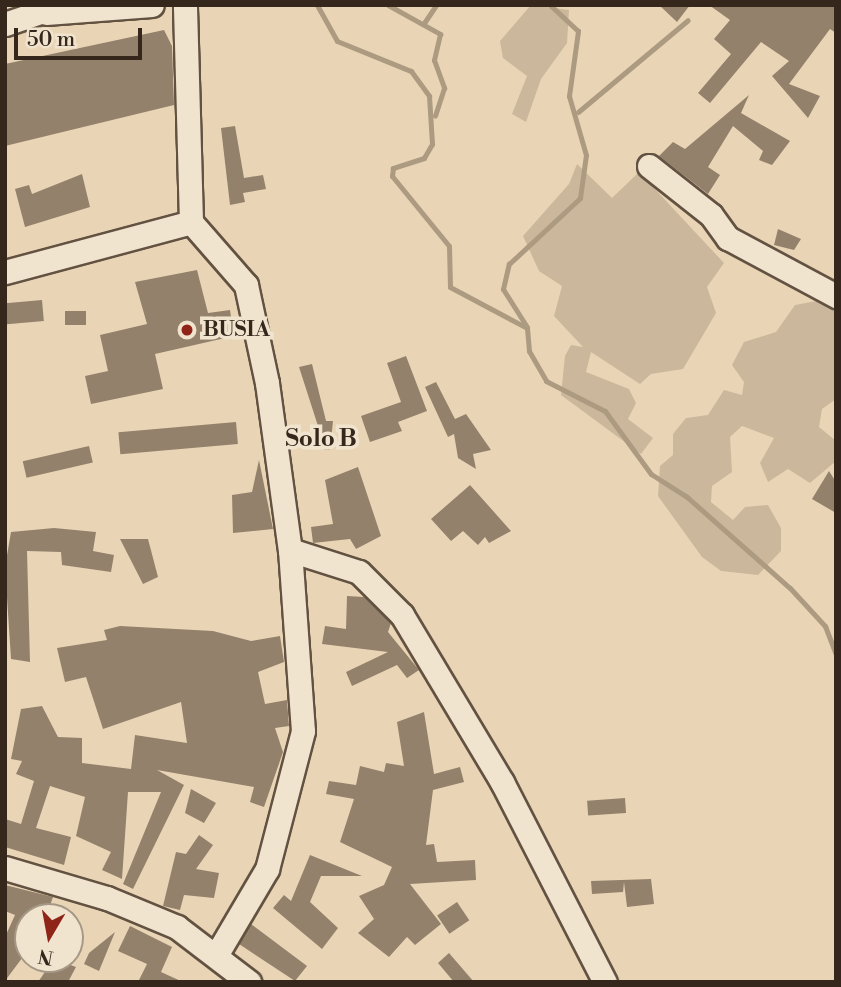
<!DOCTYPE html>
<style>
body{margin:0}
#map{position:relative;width:841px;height:987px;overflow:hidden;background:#e9d5b5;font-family:"Libre Bodoni",serif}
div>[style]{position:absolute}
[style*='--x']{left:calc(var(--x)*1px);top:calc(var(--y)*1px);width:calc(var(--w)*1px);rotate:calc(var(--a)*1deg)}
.green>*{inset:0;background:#cbb79b}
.stream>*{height:5px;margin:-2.5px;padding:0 2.5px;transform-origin:2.5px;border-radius:2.5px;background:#ac9a81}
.building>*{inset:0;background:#93816c;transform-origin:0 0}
.roads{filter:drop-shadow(2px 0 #635242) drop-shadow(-2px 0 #635242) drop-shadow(0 2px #635242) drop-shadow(0 -2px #635242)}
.minor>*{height:23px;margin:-11.5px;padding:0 11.5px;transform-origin:11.5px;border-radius:11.5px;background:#f1e4cf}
.dots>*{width:19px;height:19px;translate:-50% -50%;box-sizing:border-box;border:4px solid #f1e4cf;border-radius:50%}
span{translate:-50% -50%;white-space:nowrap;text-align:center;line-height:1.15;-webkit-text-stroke:7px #f1e4cf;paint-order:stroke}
.poi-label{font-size:21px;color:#36271c;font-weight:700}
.left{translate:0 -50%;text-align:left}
.quarter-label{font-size:24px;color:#36271c;font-weight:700}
.frame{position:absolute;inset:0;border:7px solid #36271c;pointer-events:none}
.north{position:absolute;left:14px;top:903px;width:70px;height:70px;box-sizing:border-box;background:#f1e4cf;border:2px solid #a69887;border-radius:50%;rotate:190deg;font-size:19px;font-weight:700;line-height:28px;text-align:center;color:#36271c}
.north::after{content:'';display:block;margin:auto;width:24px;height:32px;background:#8f2418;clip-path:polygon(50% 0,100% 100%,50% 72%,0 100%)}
.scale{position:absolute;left:14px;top:28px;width:128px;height:32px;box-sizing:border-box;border:4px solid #36271c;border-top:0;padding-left:9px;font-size:21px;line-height:24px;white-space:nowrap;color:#36271c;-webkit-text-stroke:5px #f1e4cf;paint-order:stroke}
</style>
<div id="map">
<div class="green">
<i style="clip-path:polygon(531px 5px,569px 10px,567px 43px,541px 79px,526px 122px,512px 114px,527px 76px,503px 58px,500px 41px)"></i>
<i style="clip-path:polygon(577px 164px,612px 198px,639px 172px,724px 263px,707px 287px,716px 313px,683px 369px,651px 374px,640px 384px,591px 352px,586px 372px,629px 389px,636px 403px,628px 419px,653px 438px,641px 454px,561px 395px,565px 356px,571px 345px,583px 347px,554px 316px,562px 286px,539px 271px,523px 236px,569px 184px)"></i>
<i style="clip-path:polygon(822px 300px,836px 307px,836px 399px,822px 409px,819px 427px,836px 441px,836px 461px,810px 483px,788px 469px,768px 482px,760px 463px,774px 438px,742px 426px,730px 437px,732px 472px,712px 486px,711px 502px,733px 520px,745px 507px,768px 505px,781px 528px,781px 551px,758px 575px,721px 571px,702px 557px,658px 496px,660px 466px,673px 455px,673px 434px,686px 418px,708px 415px,724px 390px,742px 395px,744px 382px,732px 365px,744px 342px,776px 332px,795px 305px)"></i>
</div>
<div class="stream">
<i style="--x:317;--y:5;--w:41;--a:60.9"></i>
<i style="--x:337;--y:41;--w:80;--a:22.1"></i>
<i style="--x:411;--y:71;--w:31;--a:54"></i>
<i style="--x:429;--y:96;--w:48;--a:86.4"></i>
<i style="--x:432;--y:144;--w:16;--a:120"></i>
<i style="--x:424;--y:158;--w:33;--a:162"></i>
<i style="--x:393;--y:168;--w:8;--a:97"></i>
<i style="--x:392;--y:176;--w:90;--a:50.8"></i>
<i style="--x:449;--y:246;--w:41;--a:88.6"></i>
<i style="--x:450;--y:287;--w:87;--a:28"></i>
<i style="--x:527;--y:328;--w:23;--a:85"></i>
<i style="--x:529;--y:351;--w:34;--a:60"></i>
<i style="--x:546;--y:381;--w:66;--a:27"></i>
<i style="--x:605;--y:411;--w:78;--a:53.9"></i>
<i style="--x:651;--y:474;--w:43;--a:32.6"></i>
<i style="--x:687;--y:497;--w:137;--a:41.5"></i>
<i style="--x:790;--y:588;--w:52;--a:47.4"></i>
<i style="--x:825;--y:626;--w:30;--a:69"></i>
<i style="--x:388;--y:5;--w:60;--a:29.1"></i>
<i style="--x:440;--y:34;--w:27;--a:103"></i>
<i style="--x:434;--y:60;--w:30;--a:70"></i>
<i style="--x:444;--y:88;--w:29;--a:108"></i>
<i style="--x:424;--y:23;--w:22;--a:-56"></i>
<i style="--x:578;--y:112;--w:143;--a:-39.9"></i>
<i style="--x:527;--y:327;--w:45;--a:-122.3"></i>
<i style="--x:503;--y:289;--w:26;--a:-77"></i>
<i style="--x:509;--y:264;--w:97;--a:-42.9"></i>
<i style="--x:580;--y:198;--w:43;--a:-82.1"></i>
<i style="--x:586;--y:155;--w:61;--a:-106.1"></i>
<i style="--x:569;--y:96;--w:66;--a:-82.1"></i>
<i style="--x:578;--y:31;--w:38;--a:-137"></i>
</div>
<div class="building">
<i style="clip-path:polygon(659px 5px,690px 5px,677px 22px)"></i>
<i style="clip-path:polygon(709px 5px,836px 5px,836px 33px,830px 29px,789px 84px,820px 96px,808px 118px,772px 76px,789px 61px,761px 42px,710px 103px,698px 93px,731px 54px,714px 39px,730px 20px)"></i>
<i style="clip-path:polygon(164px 30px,172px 46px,174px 105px,5px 146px,5px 64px)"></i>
<i style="clip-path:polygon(749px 95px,741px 113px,790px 141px,772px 165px,759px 160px,763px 151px,733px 126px,708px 167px,720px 175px,708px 194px,659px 156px,673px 142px,685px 149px)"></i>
<i style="clip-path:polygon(235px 126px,244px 178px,263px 175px,266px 189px,243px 193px,245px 202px,230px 205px,221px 128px)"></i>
<i style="clip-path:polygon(82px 174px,90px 207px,25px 227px,15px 189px,29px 185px,32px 194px)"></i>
<i style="clip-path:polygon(778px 229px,801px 239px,794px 250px,774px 245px)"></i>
<i style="clip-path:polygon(197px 270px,208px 313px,230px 310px,234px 336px,155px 354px,163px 389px,91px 404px,85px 376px,108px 371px,100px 335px,147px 324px,135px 282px)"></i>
<i style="left:42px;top:300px;width:21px;height:37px;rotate:85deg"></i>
<i style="left:86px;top:311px;width:14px;height:21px;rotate:90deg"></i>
<i style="clip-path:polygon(406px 356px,427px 411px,398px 422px,402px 431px,370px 442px,361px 416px,401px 402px,387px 363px)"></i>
<i style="clip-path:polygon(312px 364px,326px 421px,333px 421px,330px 450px,315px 448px,318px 426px,299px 367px)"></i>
<i style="clip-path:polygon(436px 382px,455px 419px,466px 414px,491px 450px,473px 454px,476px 469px,458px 458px,454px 434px,448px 437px,425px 387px)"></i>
<i style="left:236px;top:422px;width:22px;height:118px;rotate:85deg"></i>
<i style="left:89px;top:446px;width:17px;height:68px;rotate:77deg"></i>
<i style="clip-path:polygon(259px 460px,273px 529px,233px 533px,232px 495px,252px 492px)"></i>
<i style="clip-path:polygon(358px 467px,381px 536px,356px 549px,350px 539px,313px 543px,311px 527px,333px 524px,325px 480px)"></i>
<i style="clip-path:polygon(829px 471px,836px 482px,836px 513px,812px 499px)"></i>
<i style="clip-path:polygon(470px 485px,511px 531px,489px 543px,485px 537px,478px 545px,463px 531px,451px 541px,431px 519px)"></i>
<i style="clip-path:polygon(54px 528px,96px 532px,93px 551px,114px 555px,111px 572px,62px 565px,61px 552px,27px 551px,30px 662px,11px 659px,5px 567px,11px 532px)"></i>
<i style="clip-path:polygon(120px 539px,148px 539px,158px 577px,143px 584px)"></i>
<i style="clip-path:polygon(347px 596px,364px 597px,391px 623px,388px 632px,419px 670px,407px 678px,397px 665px,352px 686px,346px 672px,388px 652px,322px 644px,325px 626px,346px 629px)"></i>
<i style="clip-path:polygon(120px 626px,213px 631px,251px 641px,280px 636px,284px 662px,258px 672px,265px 704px,287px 700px,289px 726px,275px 728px,283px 752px,264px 807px,250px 802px,254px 787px,157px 770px,184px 785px,133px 889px,123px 884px,161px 792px,128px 792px,122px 879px,102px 870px,111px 852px,76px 836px,85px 797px,50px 786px,36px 828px,71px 837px,64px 865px,5px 847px,5px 819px,21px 824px,34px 781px,16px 774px,22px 761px,11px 759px,21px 709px,42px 706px,58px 737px,82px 738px,82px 763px,131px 769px,135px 735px,187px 743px,181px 702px,103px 729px,86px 677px,65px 682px,57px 648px,107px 640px,104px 630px)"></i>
<i style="clip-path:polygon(424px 712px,434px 774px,460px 767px,464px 782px,433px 790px,426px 845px,434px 844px,437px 862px,475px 860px,476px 880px,410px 884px,441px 924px,415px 945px,407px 937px,389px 957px,358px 933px,374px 919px,359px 896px,384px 885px,392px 867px,340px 842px,354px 799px,326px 794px,329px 781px,356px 785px,360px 766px,384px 772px,386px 763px,404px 766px,397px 722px)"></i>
<i style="clip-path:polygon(191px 789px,216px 803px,204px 823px,185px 813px)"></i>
<i style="left:625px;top:798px;width:15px;height:38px;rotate:86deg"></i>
<i style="clip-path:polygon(199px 835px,213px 845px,196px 869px,219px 873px,214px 898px,184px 895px,180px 910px,163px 906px,176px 852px,186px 854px)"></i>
<i style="clip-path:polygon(310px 855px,362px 876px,321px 876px,310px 902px,338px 928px,322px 949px,273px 908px,284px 895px,291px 901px)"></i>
<i style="clip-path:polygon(651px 879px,654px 904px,627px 907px,624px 882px,623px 892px,592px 894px,591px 881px)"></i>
<i style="clip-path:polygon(5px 885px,53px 897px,46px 917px,28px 917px,28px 950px,5px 981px,5px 937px,15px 915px,5px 911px)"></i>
<i style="left:457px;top:902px;width:22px;height:24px;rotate:56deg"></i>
<i style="clip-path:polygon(251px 924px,307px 966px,295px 981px,239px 944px)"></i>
<i style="clip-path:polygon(130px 926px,172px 947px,161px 972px,183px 982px,138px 982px,147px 964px,118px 951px)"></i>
<i style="clip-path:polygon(115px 932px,99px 971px,84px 964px,89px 953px)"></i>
<i style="clip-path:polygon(449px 953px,474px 982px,454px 982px,438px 963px)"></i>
<i style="clip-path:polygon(54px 959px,76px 967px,68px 982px,38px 982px)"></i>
</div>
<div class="roads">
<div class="minor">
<i style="--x:46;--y:13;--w:106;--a:-4.3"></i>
<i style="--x:5;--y:24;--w:56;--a:-18.8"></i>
<i style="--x:649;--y:166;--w:79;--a:38.3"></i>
<i style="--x:711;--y:215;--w:29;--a:54"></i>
<i style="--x:728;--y:238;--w:123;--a:28.2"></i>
<i style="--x:191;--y:222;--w:84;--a:48.9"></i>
<i style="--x:246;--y:285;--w:100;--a:77.9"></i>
<i style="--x:267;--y:383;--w:169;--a:82.2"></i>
<i style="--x:290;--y:550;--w:181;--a:85.9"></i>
<i style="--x:303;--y:731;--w:143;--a:104.6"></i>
<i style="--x:267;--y:869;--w:99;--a:120.5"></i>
<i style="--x:5;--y:272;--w:193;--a:-15"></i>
<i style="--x:191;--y:222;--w:217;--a:-91.6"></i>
<i style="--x:290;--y:550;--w:72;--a:17.7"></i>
<i style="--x:359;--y:572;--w:61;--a:45"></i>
<i style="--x:402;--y:615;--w:195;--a:59.1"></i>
<i style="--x:502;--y:782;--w:225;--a:62.8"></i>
<i style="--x:5;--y:868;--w:106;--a:16.4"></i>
<i style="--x:107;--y:898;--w:76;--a:22.5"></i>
<i style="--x:177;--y:927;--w:91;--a:37.4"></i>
</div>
</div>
<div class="dots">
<i style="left:187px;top:330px;background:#8f2418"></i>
</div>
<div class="poi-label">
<span class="left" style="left:203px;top:330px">BUSIA</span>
</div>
<div class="quarter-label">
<span style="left:321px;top:440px">Solo B</span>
</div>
<div class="frame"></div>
<div class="north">N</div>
<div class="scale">50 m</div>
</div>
